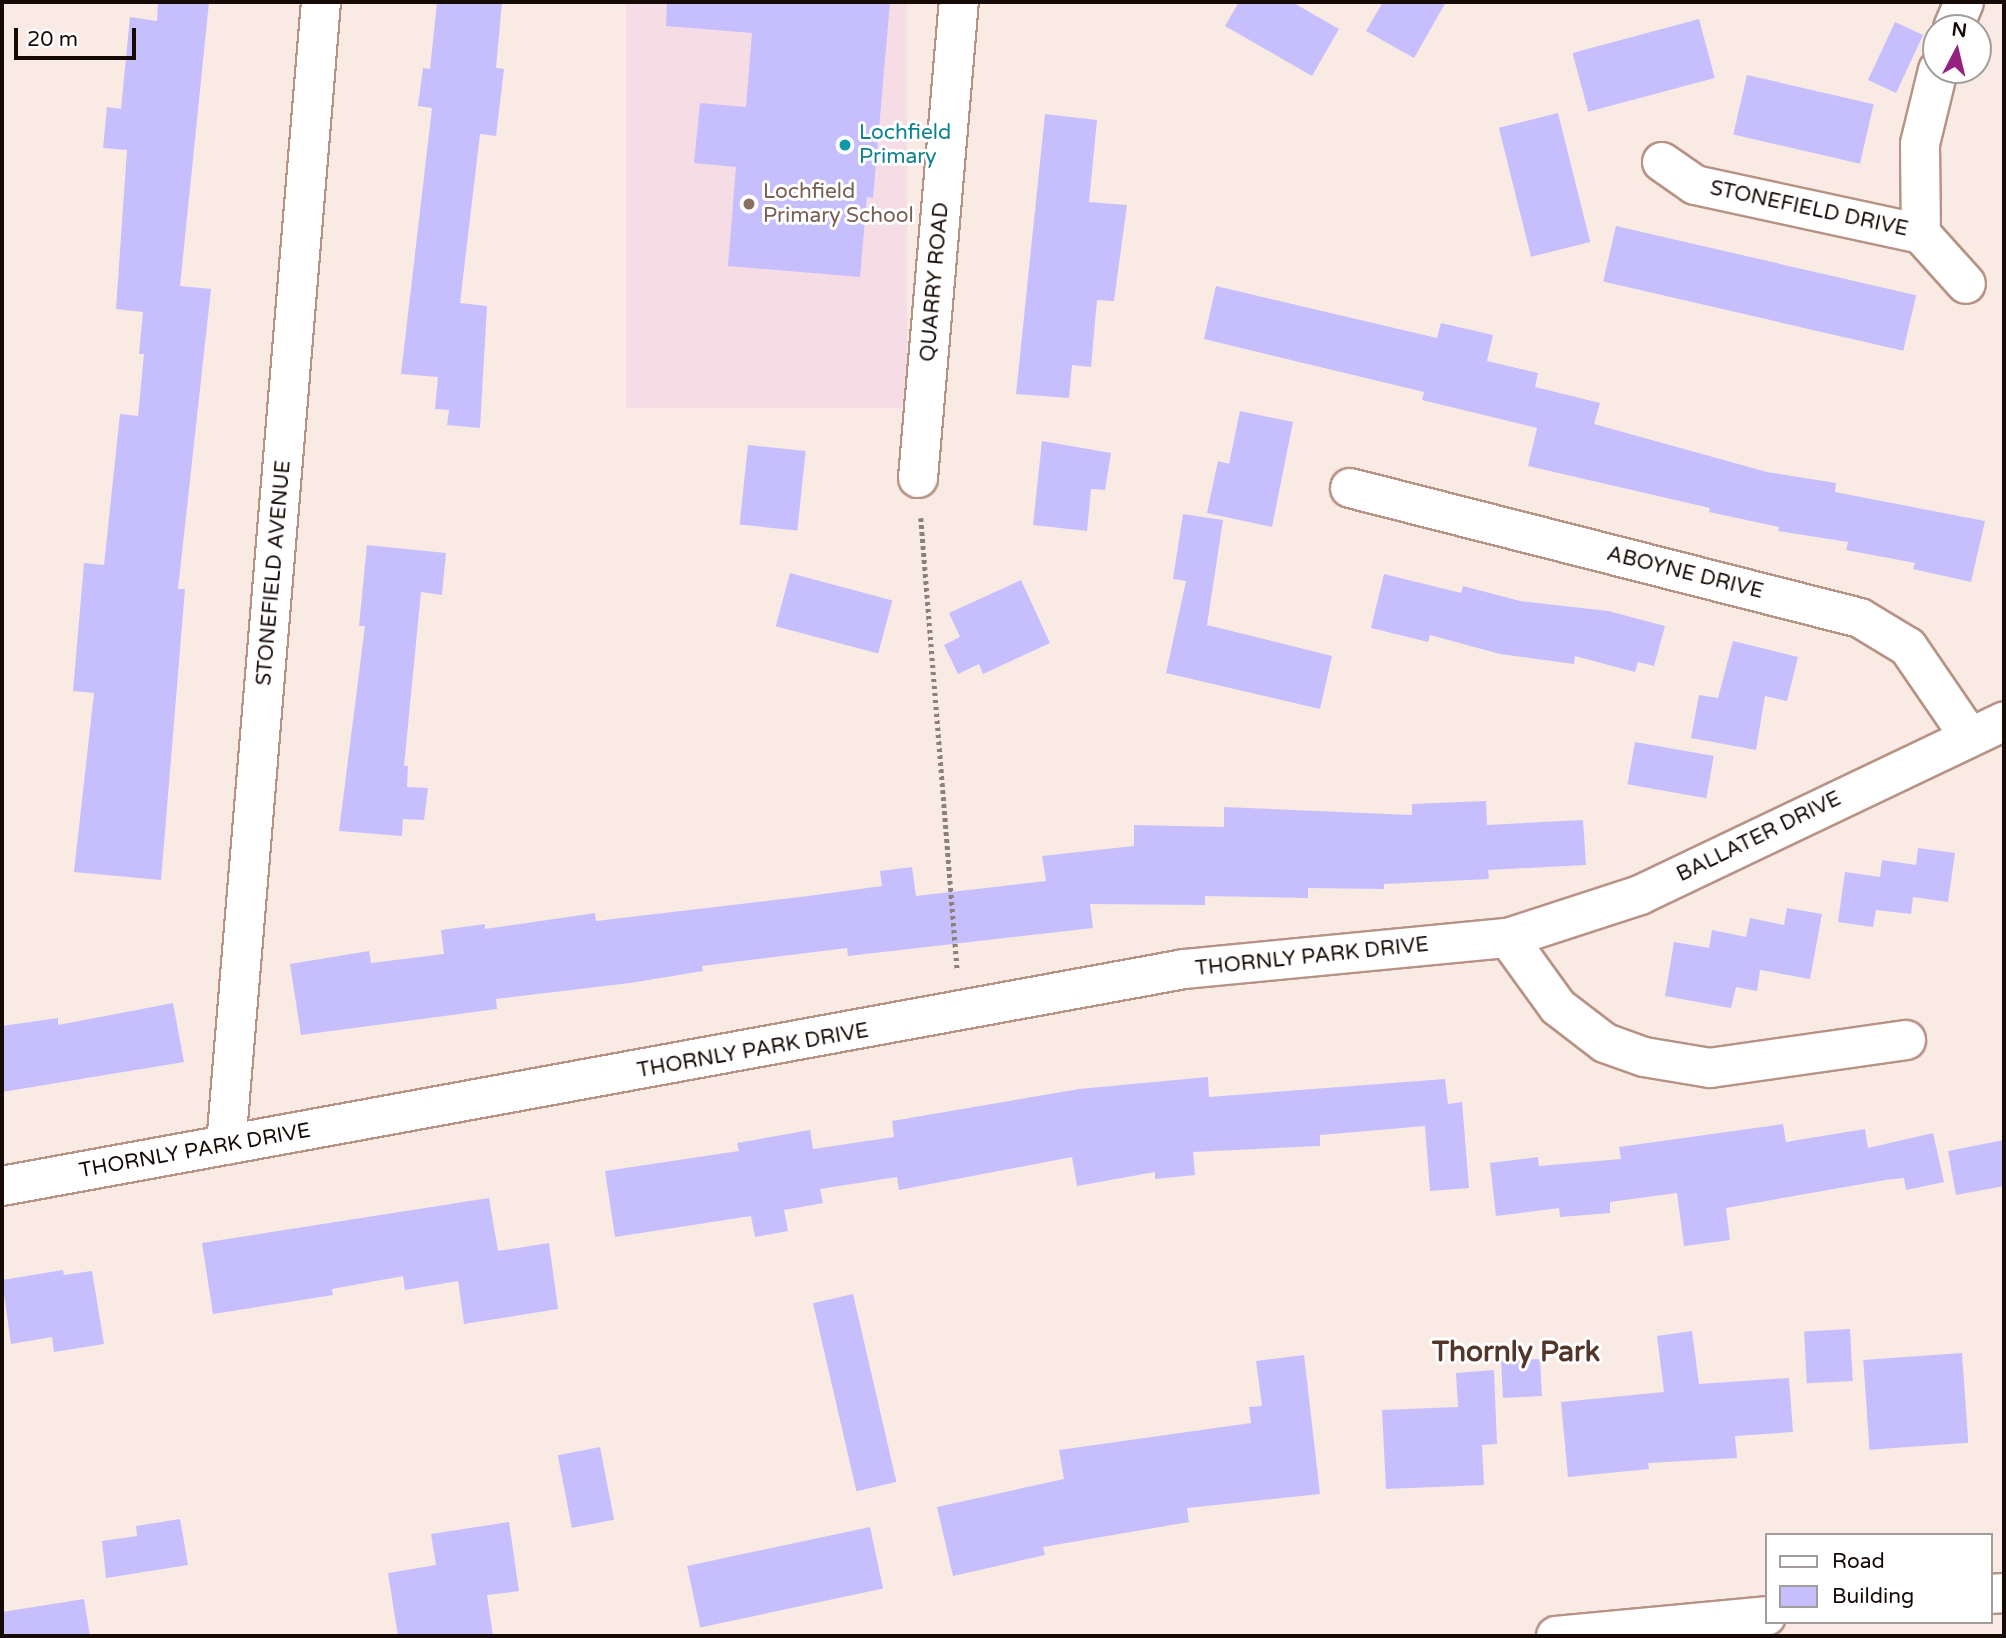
<!DOCTYPE html>
<style>
body{margin:0}
#map{position:relative;width:2006px;height:1638px;overflow:hidden;background:#f9eae4;font-family:"Varela Round",sans-serif}
div>[style]{position:absolute}
[style*='--x']{left:calc(var(--x)*1px);top:calc(var(--y)*1px);width:calc(var(--w)*1px);rotate:calc(var(--a)*1deg)}
.education>*{inset:0;background:#f5dce5;transform-origin:0 0}
.building>*{inset:0;background:#c7bffd;transform-origin:0 0}
.path>*{height:4.5px;margin-top:-2.25px;transform-origin:0;background:repeating-linear-gradient(90deg,#8d807b 0 3.5px,transparent 0 7px)}
.roads{filter:drop-shadow(2px 0 #b79386) drop-shadow(-2px 0 #b79386) drop-shadow(0 2px #b79386) drop-shadow(0 -2px #b79386)}
.minor>*{height:38px;margin:-19px;padding:0 19px;transform-origin:19px;border-radius:19px;background:#fff}
.dots>*{width:19px;height:19px;translate:-50% -50%;box-sizing:border-box;border:4px solid #fff;border-radius:50%}
span{translate:-50% -50%;white-space:nowrap;text-align:center;line-height:1.15;-webkit-text-stroke:6px #fff;paint-order:stroke}
.culture-label{font-size:21px;color:#0d838f}
.left{translate:0 -50%;text-align:left}
.education-label{font-size:21px;color:#785e54}
.street-label{font-size:21px;color:#160a06}
.district-label{font-size:28px;color:#53352a;font-weight:700}
.frame{position:absolute;inset:0;border:4px solid #160a06;pointer-events:none}
.legend{position:absolute;left:1765px;top:1533px;width:228px;height:91px;box-sizing:border-box;background:#fff;border:2px solid #a29d9b;margin:0;padding:9px 12px;list-style:none;font-size:21px;color:#160a06}
.legend li{display:flex;align-items:center;gap:14px;height:35px}
.legend b{width:35px;border:2px solid #a29d9b}
.north{position:absolute;left:1922px;top:14px;width:70px;height:70px;box-sizing:border-box;background:#fff;border:2px solid #a29d9b;border-radius:50%;rotate:7deg;font-size:19px;font-weight:700;line-height:28px;text-align:center;color:#160a06}
.north::after{content:'';display:block;margin:auto;width:24px;height:32px;background:#94217f;clip-path:polygon(50% 0,100% 100%,50% 72%,0 100%)}
.scale{position:absolute;left:14px;top:28px;width:122px;height:32px;box-sizing:border-box;border:4px solid #160a06;border-top:0;padding-left:9px;font-size:21px;line-height:24px;white-space:nowrap;color:#160a06;-webkit-text-stroke:5px #fff;paint-order:stroke}
</style>
<div id="map">
<div class="education">
<i style="left:626px;top:2px;width:281px;height:406px"></i>
</div>
<div class="building">
<i style="clip-path:polygon(158px 2px,209px 2px,180px 286px,211px 289px,178px 589px,185px 589px,161px 880px,74px 872px,94px 693px,73px 691px,84px 563px,104px 565px,120px 414px,138px 416px,144px 354px,139px 354px,143px 312px,116px 309px,127px 150px,103px 148px,107px 107px,121px 109px,130px 17px,157px 21px)"></i>
<i style="clip-path:polygon(437px 2px,502px 2px,496px 68px,504px 69px,496px 136px,480px 134px,460px 303px,487px 306px,480px 428px,447px 425px,449px 410px,435px 409px,438px 377px,401px 374px,432px 108px,418px 106px,423px 68px,430px 69px)"></i>
<i style="clip-path:polygon(667px 2px,890px 2px,873px 198px,867px 197px,860px 277px,728px 266px,736px 167px,694px 163px,700px 103px,746px 107px,752px 33px,666px 26px)"></i>
<i style="clip-path:polygon(1239px 2px,1292px 2px,1339px 29px,1312px 76px,1225px 26px)"></i>
<i style="clip-path:polygon(1383px 2px,1446px 2px,1414px 58px,1366px 31px)"></i>
<i style="left:1699px;top:19px;width:61px;height:131px;rotate:75deg"></i>
<i style="left:1895px;top:22px;width:31px;height:64px;rotate:25deg"></i>
<i style="left:1747px;top:75px;width:130px;height:61px;rotate:13deg"></i>
<i style="left:1558px;top:113px;width:133px;height:61px;rotate:76deg"></i>
<i style="clip-path:polygon(1045px 114px,1097px 120px,1089px 202px,1127px 205px,1114px 301px,1097px 300px,1091px 367px,1072px 365px,1069px 398px,1016px 394px)"></i>
<i style="left:1616px;top:226px;width:308px;height:57px;rotate:13deg"></i>
<i style="clip-path:polygon(1216px 286px,1437px 338px,1441px 323px,1493px 335px,1487px 361px,1538px 373px,1535px 387px,1600px 403px,1594px 424px,1767px 472px,1836px 483px,1835px 492px,1985px 521px,1971px 582px,1913px 569px,1915px 563px,1846px 550px,1848px 542px,1778px 531px,1779px 527px,1709px 512px,1710px 508px,1528px 466px,1537px 428px,1422px 400px,1424px 392px,1204px 339px)"></i>
<i style="clip-path:polygon(1240px 411px,1293px 422px,1272px 527px,1207px 513px,1218px 461px,1229px 464px)"></i>
<i style="clip-path:polygon(1042px 441px,1111px 453px,1105px 490px,1091px 489px,1087px 531px,1033px 525px)"></i>
<i style="left:748px;top:445px;width:58px;height:80px;rotate:6deg"></i>
<i style="clip-path:polygon(1183px 514px,1223px 520px,1207px 625px,1332px 656px,1320px 709px,1166px 673px,1186px 581px,1173px 579px)"></i>
<i style="clip-path:polygon(367px 545px,446px 553px,442px 595px,421px 592px,404px 766px,408px 766px,407px 787px,428px 788px,424px 820px,403px 819px,402px 836px,339px 831px,365px 626px,359px 626px)"></i>
<i style="left:790px;top:573px;width:106px;height:55px;rotate:15deg"></i>
<i style="clip-path:polygon(1384px 574px,1461px 593px,1463px 586px,1520px 601px,1608px 611px,1665px 626px,1654px 666px,1638px 662px,1635px 672px,1575px 656px,1574px 664px,1500px 654px,1430px 635px,1428px 642px,1371px 628px)"></i>
<i style="clip-path:polygon(1021px 580px,1050px 643px,983px 674px,979px 664px,958px 674px,944px 645px,960px 637px,949px 613px)"></i>
<i style="clip-path:polygon(1733px 641px,1798px 657px,1787px 701px,1765px 696px,1756px 750px,1691px 738px,1699px 695px,1718px 698px)"></i>
<i style="left:1635px;top:742px;width:80px;height:43px;rotate:10deg"></i>
<i style="clip-path:polygon(1486px 801px,1487px 825px,1583px 820px,1586px 865px,1488px 870px,1489px 879px,1384px 884px,1384px 889px,1308px 888px,1308px 898px,1205px 896px,1205px 905px,1090px 904px,1093px 928px,848px 956px,847px 948px,702px 966px,703px 971px,630px 983px,496px 999px,497px 1009px,301px 1035px,290px 964px,369px 951px,371px 963px,444px 954px,441px 930px,485px 924px,485px 929px,595px 913px,596px 921px,808px 896px,882px 886px,880px 871px,912px 867px,916px 896px,1046px 881px,1042px 856px,1134px 846px,1134px 825px,1224px 827px,1224px 807px,1412px 815px,1412px 804px)"></i>
<i style="clip-path:polygon(1918px 848px,1955px 853px,1948px 902px,1913px 897px,1911px 914px,1876px 910px,1873px 927px,1838px 922px,1845px 872px,1880px 877px,1882px 860px,1916px 865px)"></i>
<i style="clip-path:polygon(1787px 908px,1822px 914px,1810px 979px,1760px 970px,1757px 991px,1736px 987px,1731px 1008px,1665px 996px,1674px 942px,1709px 948px,1712px 930px,1746px 937px,1750px 918px,1784px 925px)"></i>
<i style="clip-path:polygon(173px 1003px,184px 1062px,2px 1092px,2px 1026px,58px 1018px,58px 1025px)"></i>
<i style="clip-path:polygon(1208px 1077px,1209px 1097px,1445px 1079px,1448px 1104px,1462px 1102px,1469px 1188px,1430px 1191px,1425px 1126px,1320px 1135px,1320px 1146px,1193px 1152px,1195px 1175px,1155px 1179px,1155px 1172px,1077px 1186px,1072px 1157px,899px 1190px,897px 1177px,820px 1189px,823px 1203px,784px 1210px,788px 1231px,755px 1237px,751px 1216px,615px 1237px,605px 1171px,739px 1151px,737px 1143px,810px 1130px,813px 1149px,894px 1137px,892px 1121px,1079px 1089px)"></i>
<i style="clip-path:polygon(1783px 1124px,1786px 1142px,1865px 1129px,1868px 1148px,1933px 1133px,1944px 1182px,1906px 1190px,1904px 1178px,1885px 1180px,1726px 1208px,1730px 1240px,1684px 1246px,1677px 1193px,1610px 1202px,1610px 1213px,1560px 1217px,1559px 1208px,1496px 1216px,1490px 1163px,1538px 1157px,1539px 1166px,1621px 1159px,1619px 1147px)"></i>
<i style="clip-path:polygon(2004px 1140px,2004px 1186px,1956px 1195px,1948px 1151px)"></i>
<i style="clip-path:polygon(489px 1198px,498px 1251px,549px 1243px,558px 1309px,464px 1324px,458px 1281px,405px 1290px,403px 1276px,332px 1289px,333px 1295px,213px 1314px,202px 1243px)"></i>
<i style="clip-path:polygon(63px 1270px,64px 1275px,92px 1271px,104px 1344px,54px 1352px,52px 1337px,11px 1344px,2px 1280px)"></i>
<i style="left:853px;top:1294px;width:193px;height:41px;rotate:77deg"></i>
<i style="left:1850px;top:1329px;width:52px;height:46px;rotate:87deg"></i>
<i style="clip-path:polygon(1692px 1331px,1699px 1384px,1789px 1378px,1793px 1432px,1735px 1436px,1737px 1458px,1648px 1463px,1649px 1469px,1568px 1477px,1561px 1402px,1664px 1392px,1657px 1336px)"></i>
<i style="left:1962px;top:1353px;width:90px;height:99px;rotate:86deg"></i>
<i style="clip-path:polygon(1304px 1355px,1320px 1494px,1187px 1508px,1189px 1522px,1043px 1547px,1045px 1555px,953px 1576px,937px 1507px,1064px 1479px,1059px 1450px,1251px 1423px,1249px 1407px,1262px 1406px,1256px 1361px)"></i>
<i style="left:1540px;top:1359px;width:37px;height:39px;rotate:87deg"></i>
<i style="clip-path:polygon(1494px 1370px,1497px 1444px,1482px 1445px,1484px 1485px,1386px 1489px,1382px 1410px,1458px 1407px,1456px 1373px)"></i>
<i style="left:600px;top:1447px;width:74px;height:43px;rotate:79deg"></i>
<i style="clip-path:polygon(180px 1519px,188px 1565px,106px 1578px,102px 1541px,137px 1536px,136px 1526px)"></i>
<i style="clip-path:polygon(509px 1522px,519px 1591px,487px 1595px,493px 1636px,398px 1636px,388px 1573px,436px 1565px,431px 1534px)"></i>
<i style="left:870px;top:1527px;width:63px;height:187px;rotate:78deg"></i>
<i style="clip-path:polygon(84px 1599px,90px 1636px,2px 1636px,2px 1612px)"></i>
</div>
<div class="path">
<i style="--x:921;--y:518;--w:452;--a:85.4"></i>
</div>
<div class="roads">
<div class="minor">
<i style="--x:1953;--y:28;--w:28;--a:-67"></i>
<i style="--x:1938;--y:70;--w:76;--a:103.7"></i>
<i style="--x:1920;--y:144;--w:90;--a:89.4"></i>
<i style="--x:1921;--y:234;--w:67;--a:48"></i>
<i style="--x:1662;--y:162;--w:40;--a:34.9"></i>
<i style="--x:1695;--y:185;--w:231;--a:12.2"></i>
<i style="--x:918;--y:478;--w:478;--a:-85.1"></i>
<i style="--x:1350;--y:488;--w:526;--a:14.3"></i>
<i style="--x:1860;--y:618;--w:56;--a:31.1"></i>
<i style="--x:1908;--y:647;--w:108;--a:55.6"></i>
<i style="--x:1508;--y:938;--w:85;--a:54.1"></i>
<i style="--x:1558;--y:1007;--w:59;--a:37.5"></i>
<i style="--x:1605;--y:1043;--w:41;--a:19.7"></i>
<i style="--x:1644;--y:1057;--w:67;--a:9.5"></i>
<i style="--x:1710;--y:1068;--w:198;--a:-8.1"></i>
<i style="--x:226;--y:1145;--w:1147;--a:-85.25"></i>
<i style="--x:2;--y:1186;--w:1202;--a:-10.4"></i>
<i style="--x:1184;--y:969;--w:325;--a:-5.5"></i>
<i style="--x:1508;--y:938;--w:139;--a:-18"></i>
<i style="--x:1640;--y:895;--w:403;--a:-25.5"></i>
<i style="--x:1990;--y:1594;--w:14;--a:-4"></i>
<i style="--x:1556;--y:1636;--w:211;--a:-5.4"></i>
</div>
</div>
<div class="dots">
<i style="left:845px;top:145px;background:#0f9aa8"></i>
<i style="left:749px;top:204px;background:#8d6e63"></i>
</div>
<div class="culture-label">
<span class="left" style="left:859px;top:145px">Lochfield<br>Primary</span>
</div>
<div class="education-label">
<span class="left" style="left:763px;top:204px">Lochfield<br>Primary School</span>
</div>
<div class="street-label">
<span style="left:1809px;top:209px;rotate:12deg">STONEFIELD DRIVE</span>
<span style="left:935px;top:282px;rotate:-85deg">QUARRY ROAD</span>
<span style="left:274px;top:573px;rotate:-85deg">STONEFIELD AVENUE</span>
<span style="left:1685px;top:573px;rotate:14deg">ABOYNE DRIVE</span>
<span style="left:1759px;top:837px;rotate:-26deg">BALLATER DRIVE</span>
<span style="left:1312px;top:957px;rotate:-6deg">THORNLY PARK DRIVE</span>
<span style="left:753px;top:1051px;rotate:-10deg">THORNLY PARK DRIVE</span>
<span style="left:195px;top:1151px;rotate:-10deg">THORNLY PARK DRIVE</span>
</div>
<div class="district-label">
<span style="left:1516px;top:1352px">Thornly Park</span>
</div>
<div class="frame"></div>
<ul class="legend">
<li><b style="height:9px;background:#fff"></b>Road</li>
<li><b style="height:19px;background:#c7bffd"></b>Building</li>
</ul>
<div class="north">N</div>
<div class="scale">20 m</div>
</div>
